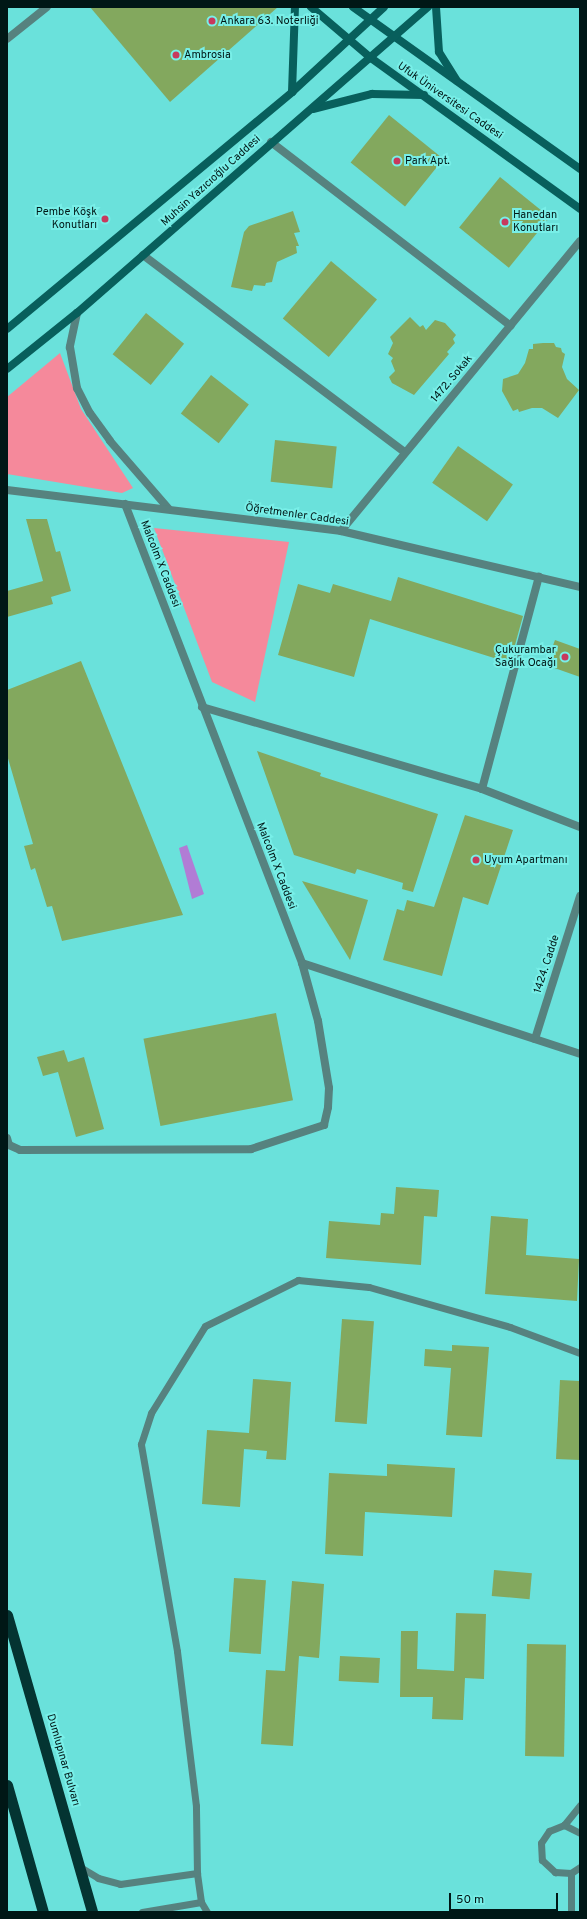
<!DOCTYPE html>
<meta charset="utf-8">
<style>
body{margin:0}
#map{position:relative;width:587px;height:1919px;overflow:hidden;background:#6ae1db;font-family:Overpass,sans-serif}
div>[style]{position:absolute}
[style*='--x']{left:calc(var(--x)*1px);top:calc(var(--y)*1px);width:calc(var(--w)*1px);rotate:calc(var(--a)*1deg)}
.green>*{inset:0;background:#f5899b}
.water>*{inset:0;background:#b17cd5}
.building>*{inset:0;background:#83a85e;transform-origin:0 0}
.service>*{height:7px;margin:-3.5px;padding:0 3.5px;transform-origin:3.5px;border-radius:3.5px;background:#56827f}
.minor>*{height:8px;margin:-4px;padding:0 4px;transform-origin:4px;border-radius:4px;background:#56827f}
.tertiary>*{height:8px;margin:-4px;padding:0 4px;transform-origin:4px;border-radius:4px;background:#56827f}
.secondary>*{height:8px;margin:-4px;padding:0 4px;transform-origin:4px;border-radius:4px;background:#085f5c}
.trunk>*{height:11px;margin:-5.5px;padding:0 5.5px;transform-origin:5.5px;border-radius:5.5px;background:#043432}
.dots>*{width:11px;height:11px;translate:-50% -50%;box-sizing:border-box;border:2px solid #78efe8;border-radius:50%}
span{translate:-50% -50%;white-space:nowrap;text-align:center;line-height:1.15;-webkit-text-stroke:4px #78efe8;paint-order:stroke}
.poi-label{font-size:11px;color:#001716}
.left{translate:0 -50%;text-align:left}
.right{translate:-100% -50%;text-align:right}
.street-label{font-size:11px;color:#001716}
.frame{position:absolute;inset:0;border:8px solid #001716;pointer-events:none}
.scale{position:absolute;left:449px;top:1893px;width:109px;height:18px;box-sizing:border-box;border:2px solid #001716;border-top:0;padding-left:5px;font-size:12px;line-height:14px;white-space:nowrap;color:#001716;-webkit-text-stroke:3px #78efe8;paint-order:stroke}
</style>
<div id="map">
<div class="green">
<i style="clip-path:polygon(60px 353px,81px 409px,133px 488px,122px 493px,7px 474px,7px 397px)"></i>
<i style="clip-path:polygon(154px 528px,289px 542px,255px 702px,212px 682px)"></i>
</div>
<div class="water">
<i style="clip-path:polygon(187px 845px,204px 894px,192px 899px,179px 848px)"></i>
</div>
<div class="building">
<i style="clip-path:polygon(90px 7px,278px 7px,170px 102px)"></i>
<i style="left:389px;top:115px;width:70px;height:61px;rotate:39deg"></i>
<i style="left:500px;top:177px;width:64px;height:65px;rotate:39deg"></i>
<i style="clip-path:polygon(293px 211px,300px 232px,294px 233px,299px 246px,296px 246px,297px 253px,277px 262px,272px 282px,266px 283px,265px 286px,254px 285px,252px 291px,231px 287px,244px 232px,249px 226px)"></i>
<i style="left:331px;top:261px;width:60px;height:75px;rotate:40deg"></i>
<i style="left:146px;top:313px;width:49px;height:53px;rotate:39deg"></i>
<i style="clip-path:polygon(410px 317px,420px 327px,423px 325px,426px 330px,435px 320px,445px 323px,456px 335px,453px 339px,455px 343px,447px 352px,449px 354px,414px 395px,392px 383px,389px 377px,395px 371px,391px 361px,393px 358px,388px 354px,393px 343px,390px 337px)"></i>
<i style="clip-path:polygon(543px 343px,554px 343px,556px 347px,561px 348px,562px 352px,565px 354px,562px 367px,567px 379px,579px 390px,558px 418px,542px 408px,532px 408px,519px 412px,518px 409px,513px 411px,502px 391px,503px 379px,518px 374px,525px 363px,529px 349px,533px 349px,533px 344px)"></i>
<i style="left:211px;top:375px;width:48px;height:49px;rotate:38deg"></i>
<i style="left:275px;top:440px;width:62px;height:42px;rotate:6deg"></i>
<i style="left:458px;top:446px;width:67px;height:45px;rotate:35deg"></i>
<i style="clip-path:polygon(26px 519px,47px 519px,56px 552px,60px 551px,71px 591px,51px 597px,53px 604px,7px 617px,7px 591px,43px 581px)"></i>
<i style="clip-path:polygon(398px 577px,523px 616px,510px 663px,370px 619px,354px 677px,278px 655px,298px 584px,330px 593px,333px 584px,391px 601px)"></i>
<i style="clip-path:polygon(555px 640px,580px 649px,580px 677px,546px 665px)"></i>
<i style="clip-path:polygon(81px 661px,183px 915px,62px 941px,52px 906px,47px 907px,35px 868px,31px 870px,24px 846px,33px 844px,7px 755px,7px 690px)"></i>
<i style="clip-path:polygon(257px 751px,321px 773px,320px 776px,438px 814px,413px 892px,402px 889px,403px 883px,357px 869px,355px 874px,294px 855px)"></i>
<i style="clip-path:polygon(465px 815px,513px 830px,488px 905px,463px 897px,442px 976px,383px 960px,397px 909px,404px 911px,407px 900px,434px 907px)"></i>
<i style="clip-path:polygon(302px 881px,368px 900px,350px 960px)"></i>
<i style="left:276px;top:1013px;width:89px;height:135px;rotate:79deg"></i>
<i style="clip-path:polygon(64px 1050px,68px 1062px,84px 1057px,104px 1129px,76px 1137px,58px 1072px,43px 1076px,37px 1057px)"></i>
<i style="clip-path:polygon(396px 1187px,439px 1190px,437px 1217px,424px 1216px,421px 1265px,326px 1258px,329px 1221px,380px 1225px,381px 1213px,394px 1214px)"></i>
<i style="clip-path:polygon(491px 1216px,528px 1219px,526px 1255px,579px 1259px,577px 1301px,485px 1294px)"></i>
<i style="left:342px;top:1319px;width:32px;height:103px;rotate:4deg"></i>
<i style="clip-path:polygon(452px 1345px,489px 1347px,482px 1437px,446px 1435px,451px 1368px,424px 1366px,425px 1349px,452px 1351px)"></i>
<i style="clip-path:polygon(253px 1379px,291px 1382px,286px 1460px,266px 1459px,267px 1451px,244px 1449px,240px 1507px,202px 1504px,207px 1430px,249px 1433px)"></i>
<i style="clip-path:polygon(560px 1380px,580px 1381px,580px 1460px,556px 1459px)"></i>
<i style="clip-path:polygon(387px 1464px,455px 1468px,452px 1517px,365px 1512px,363px 1556px,325px 1554px,329px 1473px,387px 1476px)"></i>
<i style="left:494px;top:1570px;width:38px;height:26px;rotate:5deg"></i>
<i style="left:234px;top:1578px;width:32px;height:74px;rotate:4deg"></i>
<i style="clip-path:polygon(292px 1581px,324px 1584px,319px 1658px,299px 1656px,293px 1746px,261px 1744px,266px 1670px,285px 1671px)"></i>
<i style="clip-path:polygon(456px 1613px,486px 1614px,484px 1679px,465px 1678px,463px 1720px,432px 1719px,433px 1697px,400px 1697px,401px 1631px,418px 1631px,417px 1669px,454px 1671px)"></i>
<i style="left:527px;top:1644px;width:39px;height:112px;rotate:1deg"></i>
<i style="left:340px;top:1656px;width:40px;height:25px;rotate:3deg"></i>
</div>
<div class="service">
<i style="--x:564;--y:1825;--w:26;--a:-51"></i>
<i style="--x:580;--y:1833;--w:18;--a:-153"></i>
<i style="--x:564;--y:1825;--w:16;--a:158"></i>
<i style="--x:549;--y:1831;--w:14;--a:124"></i>
<i style="--x:541;--y:1843;--w:17;--a:87"></i>
<i style="--x:542;--y:1860;--w:18;--a:43"></i>
<i style="--x:555;--y:1872;--w:16;--a:4"></i>
<i style="--x:571;--y:1873;--w:11;--a:-34"></i>
<i style="--x:80;--y:1867;--w:21;--a:31"></i>
<i style="--x:98;--y:1878;--w:23;--a:15"></i>
<i style="--x:120;--y:1884;--w:78;--a:-8.1"></i>
<i style="--x:142;--y:1912;--w:60;--a:-9.6"></i>
<i style="--x:207;--y:1912;--w:12;--a:-121"></i>
<i style="--x:201;--y:1902;--w:29;--a:-98"></i>
<i style="--x:197;--y:1873;--w:67;--a:-90.9"></i>
<i style="--x:196;--y:1806;--w:156;--a:-97"></i>
<i style="--x:177;--y:1651;--w:210;--a:-99.9"></i>
<i style="--x:141;--y:1444;--w:33;--a:-72"></i>
<i style="--x:151;--y:1413;--w:102;--a:-58.2"></i>
<i style="--x:205;--y:1326;--w:104;--a:-26.3"></i>
<i style="--x:298;--y:1280;--w:71;--a:5.6"></i>
<i style="--x:369;--y:1287;--w:147;--a:15.8"></i>
<i style="--x:510;--y:1327;--w:75;--a:20.4"></i>
<i style="--x:571;--y:1912;--w:39;--a:-90"></i>
</div>
<div class="minor">
<i style="--x:7;--y:39;--w:51;--a:-38.7"></i>
<i style="--x:271;--y:142;--w:302;--a:37.5"></i>
<i style="--x:143;--y:255;--w:327;--a:37"></i>
<i style="--x:77;--y:313;--w:35;--a:102"></i>
<i style="--x:70;--y:347;--w:42;--a:80.3"></i>
<i style="--x:77;--y:388;--w:28;--a:63"></i>
<i style="--x:90;--y:413;--w:34;--a:54"></i>
<i style="--x:110;--y:441;--w:89;--a:49.1"></i>
<i style="--x:125;--y:504;--w:492;--a:68.9"></i>
<i style="--x:302;--y:963;--w:293;--a:18.1"></i>
<i style="--x:341;--y:531;--w:376;--a:-50.5"></i>
<i style="--x:202;--y:707;--w:292;--a:16.3"></i>
<i style="--x:482;--y:789;--w:105;--a:21.2"></i>
<i style="--x:482;--y:789;--w:220;--a:-75"></i>
<i style="--x:535;--y:1039;--w:150;--a:-72.5"></i>
<i style="--x:7;--y:1138;--w:7;--a:74"></i>
<i style="--x:9;--y:1145;--w:12;--a:24"></i>
<i style="--x:20;--y:1150;--w:231;--a:-0.2"></i>
<i style="--x:251;--y:1149;--w:77;--a:-18.2"></i>
<i style="--x:324;--y:1125;--w:18;--a:-77"></i>
<i style="--x:328;--y:1107;--w:19;--a:-87"></i>
<i style="--x:329;--y:1088;--w:68;--a:-99.3"></i>
<i style="--x:318;--y:1021;--w:60;--a:-105.4"></i>
</div>
<div class="tertiary">
<i style="--x:7;--y:490;--w:337;--a:7"></i>
<i style="--x:341;--y:531;--w:245;--a:13.2"></i>
</div>
<div class="secondary">
<i style="--x:311;--y:7;--w:79;--a:40.4"></i>
<i style="--x:371;--y:58;--w:258;--a:35.8"></i>
<i style="--x:353;--y:7;--w:279;--a:35.5"></i>
<i style="--x:436;--y:7;--w:45;--a:86.2"></i>
<i style="--x:439;--y:52;--w:34;--a:58"></i>
<i style="--x:292;--y:92;--w:85;--a:-88"></i>
<i style="--x:313;--y:109;--w:61;--a:-14.3"></i>
<i style="--x:372;--y:94;--w:52;--a:1.1"></i>
<i style="--x:7;--y:329;--w:371;--a:-39.7"></i>
<i style="--x:292;--y:92;--w:125;--a:-42.7"></i>
<i style="--x:7;--y:369;--w:90;--a:-38.7"></i>
<i style="--x:77;--y:313;--w:466;--a:-41.1"></i>
</div>
<div class="trunk">
<i style="--x:7;--y:1615;--w:309;--a:74"></i>
<i style="--x:7;--y:1785;--w:132;--a:74.2"></i>
</div>
<div class="dots">
<i style="left:212px;top:21px;background:#c8395d"></i>
<i style="left:176px;top:55px;background:#c8395d"></i>
<i style="left:397px;top:161px;background:#c8395d"></i>
<i style="left:105px;top:219px;background:#c8395d"></i>
<i style="left:505px;top:222px;background:#c8395d"></i>
<i style="left:565px;top:657px;background:#c8395d"></i>
<i style="left:476px;top:860px;background:#c8395d"></i>
</div>
<div class="poi-label">
<span class="left" style="left:220px;top:21px">Ankara 63. Noterliği</span>
<span class="left" style="left:184px;top:55px">Ambrosia</span>
<span class="left" style="left:405px;top:161px">Park Apt.</span>
<span class="right" style="left:97px;top:219px">Pembe Köşk<br>Konutları</span>
<span class="left" style="left:513px;top:222px">Hanedan<br>Konutları</span>
<span class="right" style="left:556px;top:657px">Çukurambar<br>Sağlık Ocağı</span>
<span class="left" style="left:484px;top:860px">Uyum Apartmanı</span>
</div>
<div class="street-label">
<span style="left:450px;top:101px;rotate:35deg">Ufuk Üniversitesi Caddesi</span>
<span style="left:211px;top:181px;rotate:-42deg">Muhsin Yazıcıoğlu Caddesi</span>
<span style="left:452px;top:379px;rotate:-50deg">1472. Sokak</span>
<span style="left:297px;top:515px;rotate:8deg">Öğretmenler Caddesi</span>
<span style="left:160px;top:564px;rotate:69deg">Malcolm X Caddesi</span>
<span style="left:276px;top:866px;rotate:69deg">Malcolm X Caddesi</span>
<span style="left:547px;top:964px;rotate:-72deg">1424. Cadde</span>
<span style="left:63px;top:1760px;rotate:74deg">Dumlupınar Bulvarı</span>
</div>
<div class="frame"></div>
<div class="scale">50 m</div>
</div>
